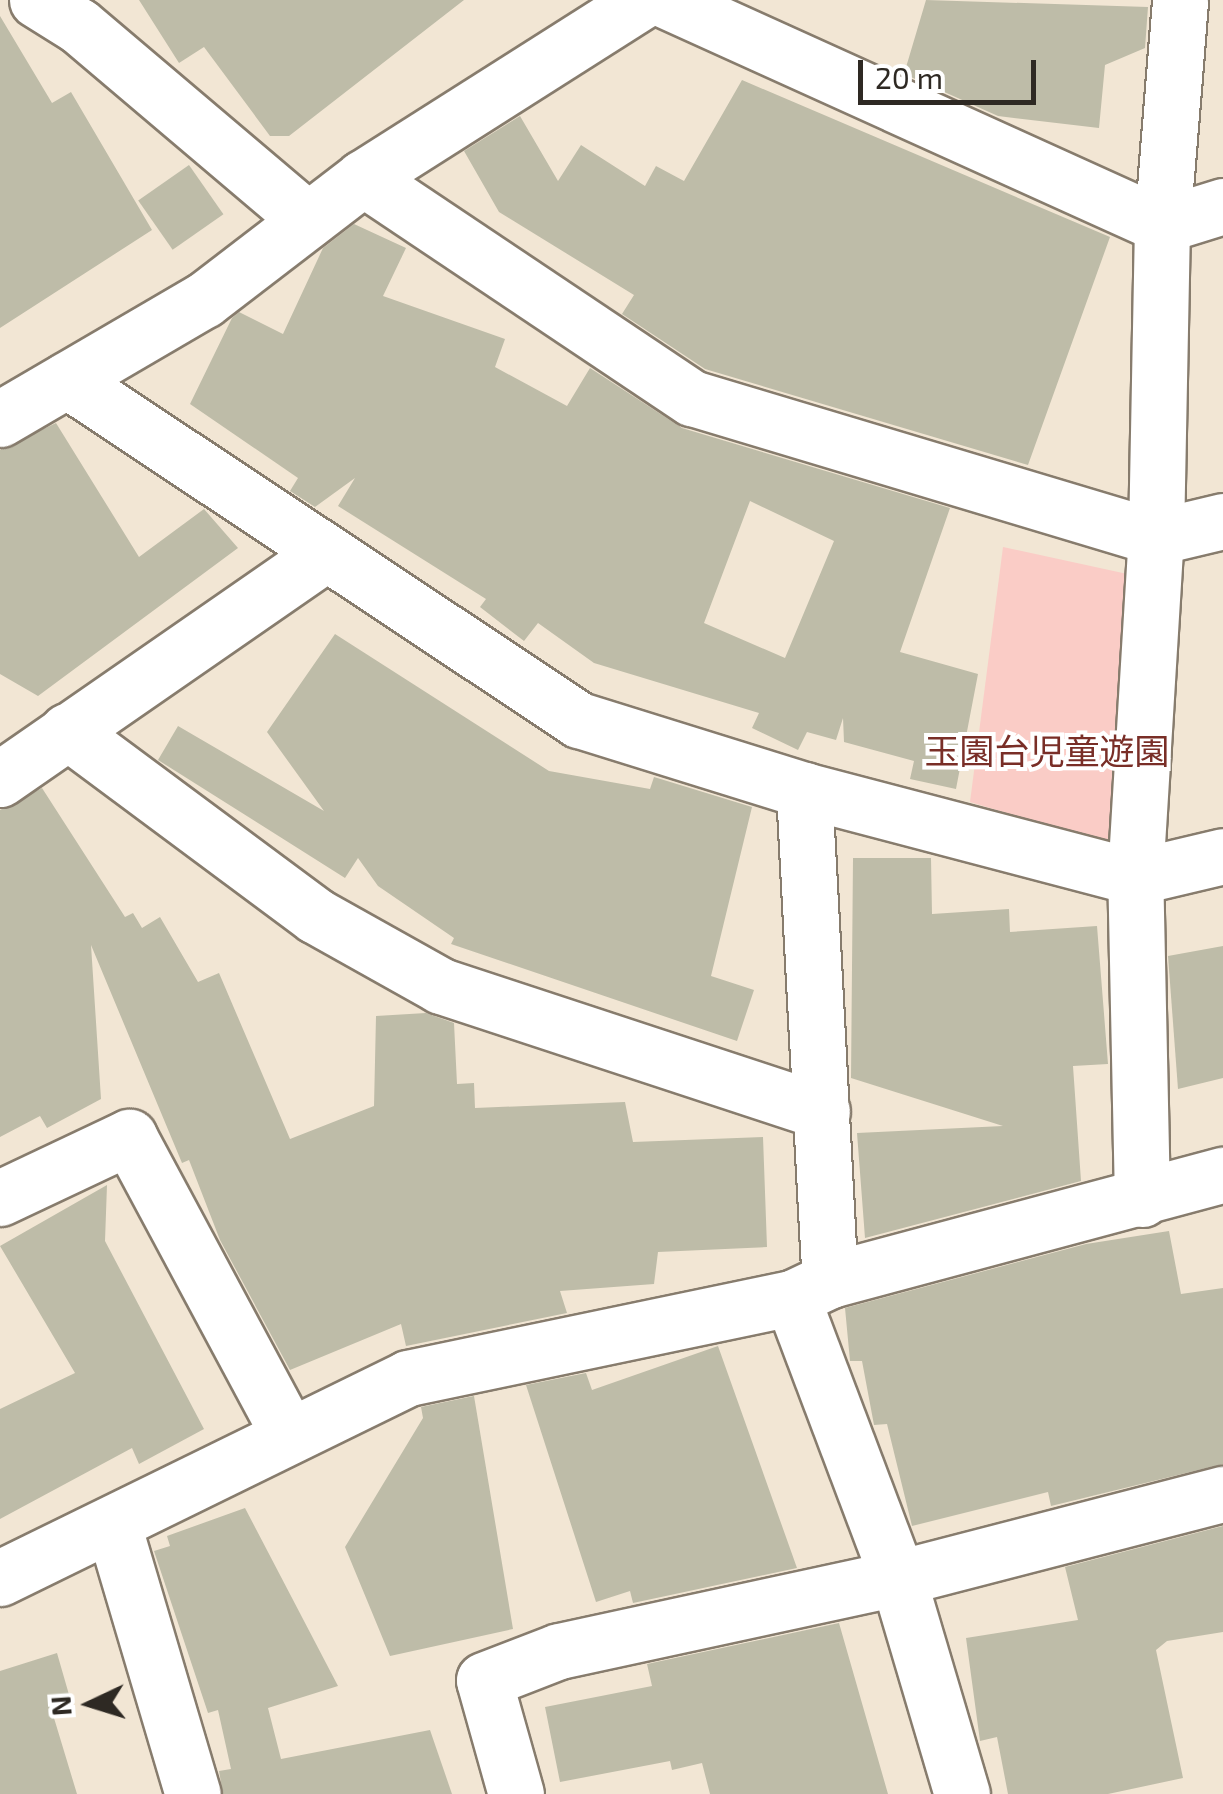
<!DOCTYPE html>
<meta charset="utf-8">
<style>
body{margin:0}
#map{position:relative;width:1223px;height:1794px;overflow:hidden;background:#f2e6d4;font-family:"Exo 2","Noto Sans JP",sans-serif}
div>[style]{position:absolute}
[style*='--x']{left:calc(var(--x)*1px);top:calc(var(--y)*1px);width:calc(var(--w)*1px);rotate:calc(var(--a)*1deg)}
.green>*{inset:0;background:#faccc6}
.building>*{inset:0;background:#bebca8;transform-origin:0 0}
.roads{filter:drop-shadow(2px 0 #877c6d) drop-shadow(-2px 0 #877c6d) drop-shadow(0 2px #877c6d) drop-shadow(0 -2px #877c6d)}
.minor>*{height:55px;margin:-27.5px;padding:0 27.5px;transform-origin:27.5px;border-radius:27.5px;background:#fff}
span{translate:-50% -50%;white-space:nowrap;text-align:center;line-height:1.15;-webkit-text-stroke:8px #fff;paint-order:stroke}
.park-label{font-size:35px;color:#792e27}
.north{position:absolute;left:40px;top:1654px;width:100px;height:100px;-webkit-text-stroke:8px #fff;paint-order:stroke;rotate:266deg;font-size:28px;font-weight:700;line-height:40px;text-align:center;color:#2e2923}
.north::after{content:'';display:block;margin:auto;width:35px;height:45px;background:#2e2923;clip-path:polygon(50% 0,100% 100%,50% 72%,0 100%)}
.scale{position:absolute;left:858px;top:60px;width:178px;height:45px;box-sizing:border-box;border:5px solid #2e2923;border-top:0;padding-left:12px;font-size:30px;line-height:35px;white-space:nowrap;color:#2e2923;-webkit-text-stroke:8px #fff;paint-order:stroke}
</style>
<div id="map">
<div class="green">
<i style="clip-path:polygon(1003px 547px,1132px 575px,1110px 844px,970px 802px)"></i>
</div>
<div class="building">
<i style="clip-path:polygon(139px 0,464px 0,289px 136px,270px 136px,204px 47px,179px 63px)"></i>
<i style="clip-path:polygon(926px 0,1148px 7px,1145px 48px,1105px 65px,1099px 128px,998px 116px,904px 74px)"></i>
<i style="clip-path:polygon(0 16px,52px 103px,71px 92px,152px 230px,0 328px)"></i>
<i style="clip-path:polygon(742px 80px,1110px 237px,1028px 465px,705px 369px,622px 314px,634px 295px,499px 212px,464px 151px,520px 116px,558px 181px,581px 145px,645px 186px,656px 166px,684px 181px)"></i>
<i style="left:189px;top:165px;width:60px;height:62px;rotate:55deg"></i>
<i style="clip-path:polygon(evenodd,354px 224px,406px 248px,383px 296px,505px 339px,495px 367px,567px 406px,590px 368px,682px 428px,950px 508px,900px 652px,978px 674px,956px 789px,910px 779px,914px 761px,844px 742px,843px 718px,836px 740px,807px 732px,798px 750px,752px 728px,759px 713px,594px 663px,538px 623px,524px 641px,480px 607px,486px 599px,338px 506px,355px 478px,315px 507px,290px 491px,298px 478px,190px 404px,232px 318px,239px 312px,283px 334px,323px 248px,354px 224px,750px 501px,834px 541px,785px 658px,704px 623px,750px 501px)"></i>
<i style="clip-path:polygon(56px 423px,139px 557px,204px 509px,238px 548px,38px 696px,0 674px,0 450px)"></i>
<i style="clip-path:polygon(335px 634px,549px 771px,650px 789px,654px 777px,752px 807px,711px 976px,754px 990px,737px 1041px,451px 944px,454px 938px,378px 886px,358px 858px,345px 878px,158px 760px,178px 726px,324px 811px,267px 732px)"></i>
<i style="clip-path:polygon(42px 788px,125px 917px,133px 913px,142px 928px,160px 917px,198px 982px,219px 973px,290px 1139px,374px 1106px,376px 1016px,426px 1013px,454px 1023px,457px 1084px,474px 1083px,475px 1108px,625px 1102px,633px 1142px,763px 1137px,767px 1247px,658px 1252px,654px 1284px,560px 1291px,567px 1313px,406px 1346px,401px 1324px,290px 1370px,220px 1240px,189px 1160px,182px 1163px,91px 945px,101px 1099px,47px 1128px,40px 1116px,0 1137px,0 810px)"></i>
<i style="clip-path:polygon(853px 858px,931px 858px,932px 914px,1009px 909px,1010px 932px,1097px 926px,1108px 1064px,1073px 1066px,1081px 1181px,865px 1238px,857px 1133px,1003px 1126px,851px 1078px)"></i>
<i style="clip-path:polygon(1223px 946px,1223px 1078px,1178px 1089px,1168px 956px)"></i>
<i style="clip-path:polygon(107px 1185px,105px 1241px,204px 1429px,139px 1464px,132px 1448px,0 1519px,0 1409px,75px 1373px,0 1246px)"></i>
<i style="clip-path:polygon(1169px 1231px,1181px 1294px,1223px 1288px,1223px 1464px,1051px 1506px,1048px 1492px,912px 1526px,887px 1424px,874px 1425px,862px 1361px,850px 1361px,845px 1308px,1086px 1244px)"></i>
<i style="clip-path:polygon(718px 1346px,797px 1568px,633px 1603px,630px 1591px,596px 1602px,526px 1385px,586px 1373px,592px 1390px)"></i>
<i style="clip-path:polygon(474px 1396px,513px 1629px,390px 1656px,345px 1547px,423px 1418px,421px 1407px)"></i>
<i style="clip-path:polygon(245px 1508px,338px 1686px,268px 1708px,281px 1759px,430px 1730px,452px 1794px,223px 1794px,219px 1771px,231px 1769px,218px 1710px,208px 1713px,154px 1551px,170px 1546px,167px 1536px)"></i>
<i style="clip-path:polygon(1223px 1526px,1223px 1632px,1167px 1641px,1156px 1650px,1183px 1778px,1108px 1794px,1008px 1794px,997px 1737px,980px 1741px,966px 1638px,1078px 1620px,1065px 1567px)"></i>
<i style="clip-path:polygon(839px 1623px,888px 1794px,710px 1794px,702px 1763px,672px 1770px,670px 1761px,560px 1782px,545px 1707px,652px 1686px,647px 1664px)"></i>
<i style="clip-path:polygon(57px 1653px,74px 1712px,54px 1718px,77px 1794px,0 1794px,0 1671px)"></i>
</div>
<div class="roads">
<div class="minor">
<i style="--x:37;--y:0;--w:49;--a:31.8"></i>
<i style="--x:79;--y:26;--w:300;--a:40.3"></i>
<i style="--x:665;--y:0;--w:546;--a:24.36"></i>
<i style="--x:1162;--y:225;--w:64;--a:-17.3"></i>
<i style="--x:363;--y:178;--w:396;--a:33.8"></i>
<i style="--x:692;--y:398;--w:484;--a:16.7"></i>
<i style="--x:1156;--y:537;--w:69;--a:-13.4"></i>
<i style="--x:67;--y:380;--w:615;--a:33.59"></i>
<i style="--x:579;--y:720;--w:236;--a:17.3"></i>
<i style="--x:804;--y:790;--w:342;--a:14.7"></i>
<i style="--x:1135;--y:877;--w:90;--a:-13.4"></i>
<i style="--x:0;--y:419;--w:236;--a:-30.3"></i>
<i style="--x:204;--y:300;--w:200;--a:-37.5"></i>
<i style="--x:363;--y:178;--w:333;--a:-32.4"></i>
<i style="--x:67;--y:731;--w:310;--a:36.6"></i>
<i style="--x:316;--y:916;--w:143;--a:29.2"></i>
<i style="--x:441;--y:986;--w:401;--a:18.2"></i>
<i style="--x:0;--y:779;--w:394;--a:-34.7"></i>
<i style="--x:804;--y:790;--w:491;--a:87"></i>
<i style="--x:0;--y:1198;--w:143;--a:-25.3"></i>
<i style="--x:129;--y:1137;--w:336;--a:61.8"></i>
<i style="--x:1142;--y:1199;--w:322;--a:-91.2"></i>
<i style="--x:1135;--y:877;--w:341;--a:-86.5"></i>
<i style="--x:1156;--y:537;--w:312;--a:-88.9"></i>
<i style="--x:1162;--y:225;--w:226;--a:-85.4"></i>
<i style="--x:792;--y:1298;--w:299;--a:69.3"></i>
<i style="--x:898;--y:1578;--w:225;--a:73.5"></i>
<i style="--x:114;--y:1528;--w:277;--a:73.5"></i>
<i style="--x:0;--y:1578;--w:454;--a:-26.1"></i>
<i style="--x:408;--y:1378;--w:392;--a:-11.8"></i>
<i style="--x:792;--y:1298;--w:42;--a:-25.3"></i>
<i style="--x:830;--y:1280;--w:407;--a:-15"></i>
<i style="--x:516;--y:1794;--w:118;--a:-105.7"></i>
<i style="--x:484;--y:1680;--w:80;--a:-21.1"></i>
<i style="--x:559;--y:1651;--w:347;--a:-12.2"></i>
<i style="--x:898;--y:1578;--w:336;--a:-14.5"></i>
</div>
</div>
<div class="park-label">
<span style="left:1047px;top:750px">玉園台児童遊園</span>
</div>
<div class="north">N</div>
<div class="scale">20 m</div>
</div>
